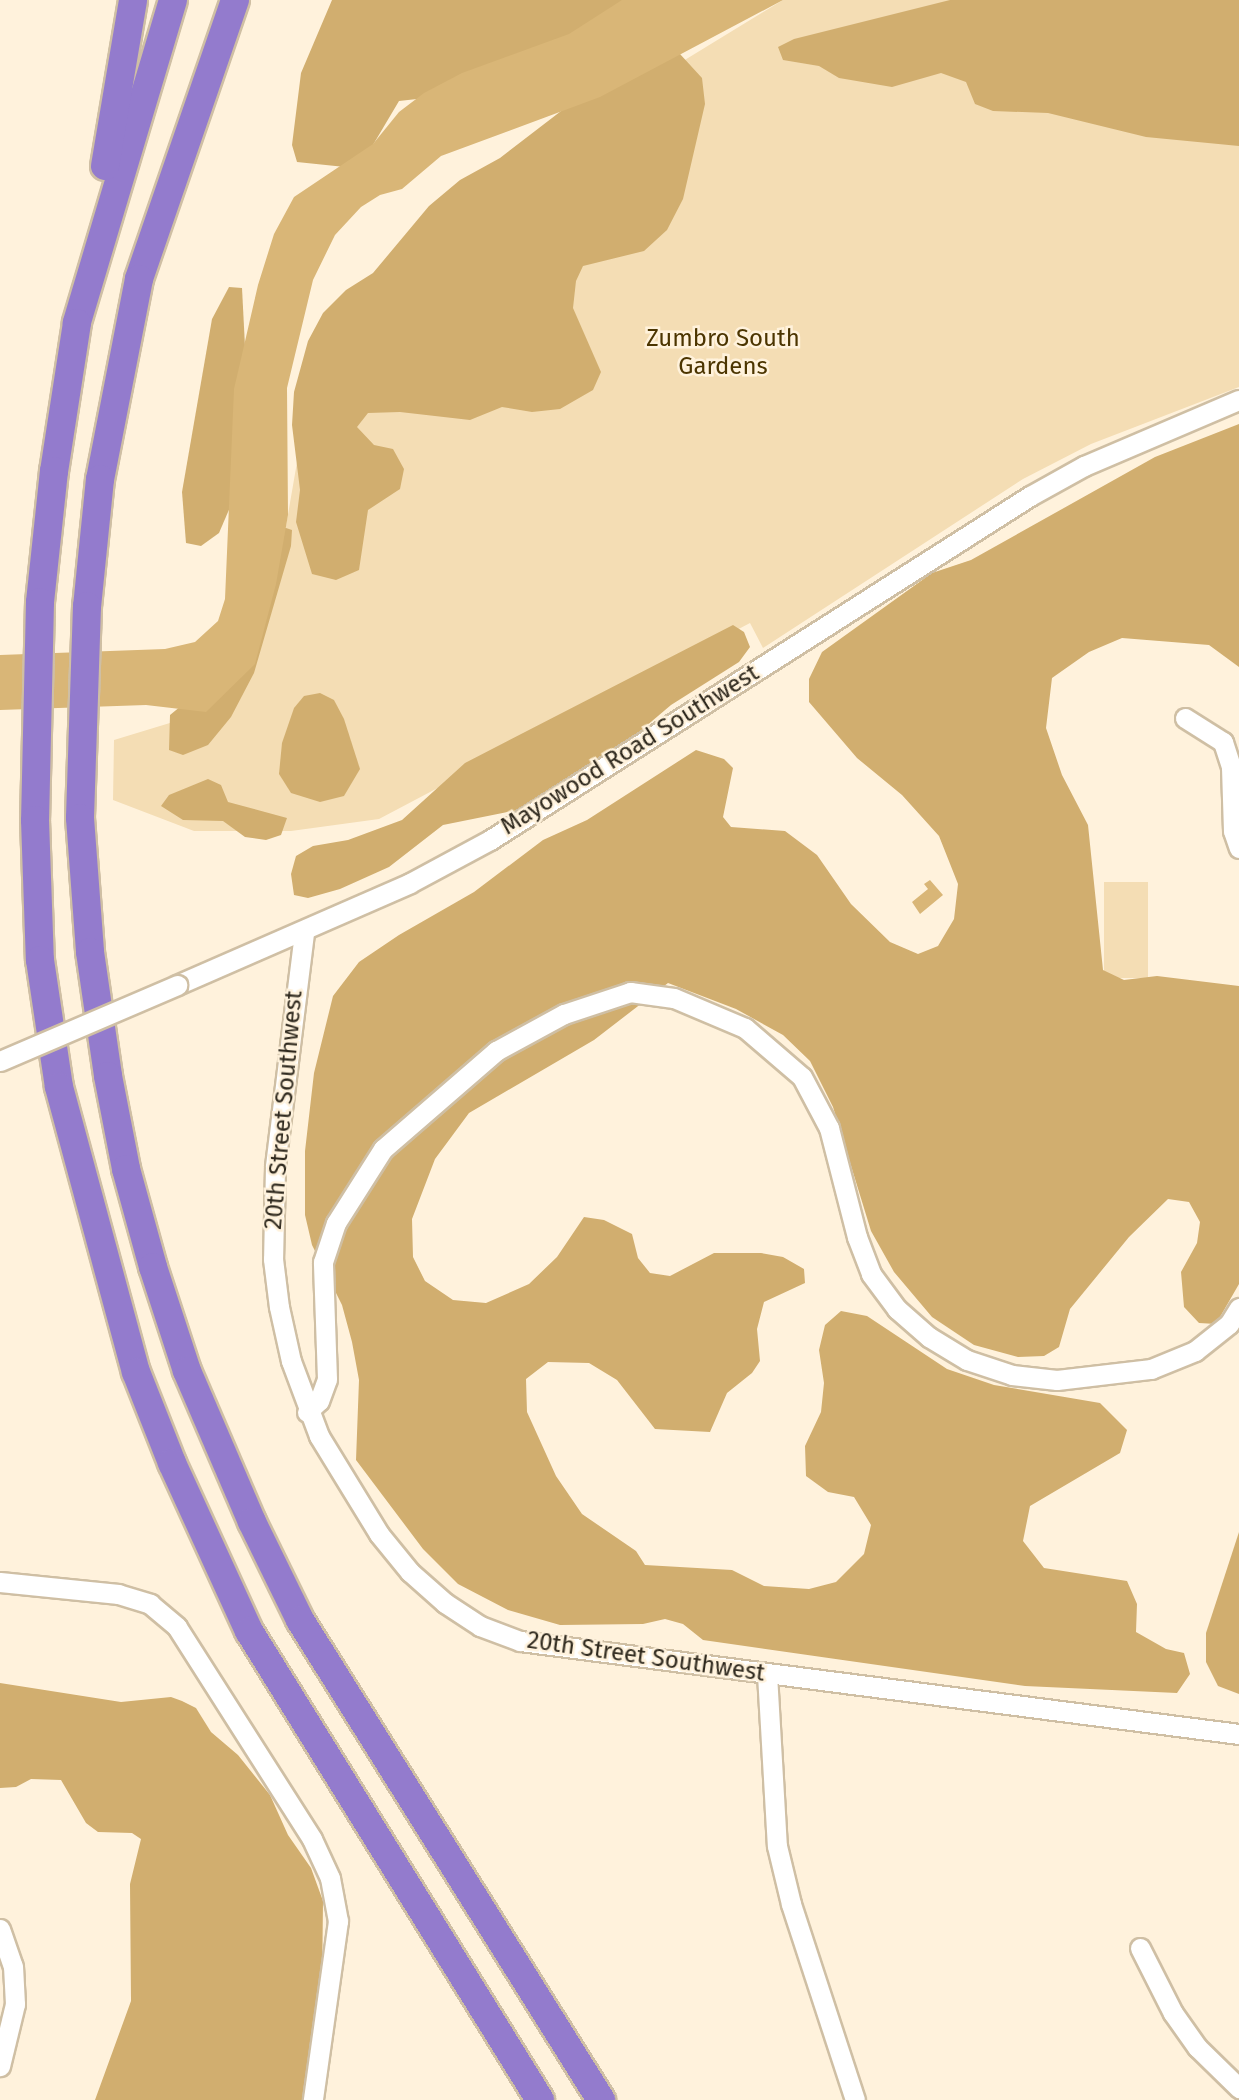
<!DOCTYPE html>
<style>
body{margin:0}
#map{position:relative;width:1239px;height:2100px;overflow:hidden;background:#fff2dc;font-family:"Fira Sans",sans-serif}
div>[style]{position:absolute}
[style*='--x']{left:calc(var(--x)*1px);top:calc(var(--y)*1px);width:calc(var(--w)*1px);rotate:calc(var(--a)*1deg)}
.green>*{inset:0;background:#f4ddb4;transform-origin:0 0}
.forest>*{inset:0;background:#d1ae6f}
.water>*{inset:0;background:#d9b677}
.roads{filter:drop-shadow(2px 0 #cfbfa4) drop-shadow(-2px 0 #cfbfa4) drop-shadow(0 2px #cfbfa4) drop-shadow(0 -2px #cfbfa4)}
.minor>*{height:19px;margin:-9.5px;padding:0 9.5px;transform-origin:9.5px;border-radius:9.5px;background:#fff}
.highway>*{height:28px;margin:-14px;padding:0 14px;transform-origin:14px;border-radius:14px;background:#937bcd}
.bridges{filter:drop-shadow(2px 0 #cfbfa4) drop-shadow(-2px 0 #cfbfa4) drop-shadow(0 2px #cfbfa4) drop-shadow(0 -2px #cfbfa4)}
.minor-bridge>*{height:19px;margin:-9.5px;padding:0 9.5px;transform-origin:9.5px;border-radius:9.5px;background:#fff}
span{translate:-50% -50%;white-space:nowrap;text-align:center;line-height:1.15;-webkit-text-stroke:5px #fff2dc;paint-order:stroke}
.park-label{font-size:24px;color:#4c3500}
.street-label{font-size:24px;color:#2e281d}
</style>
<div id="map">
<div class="green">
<i style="clip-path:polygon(783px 0,1239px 0,1239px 387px,1091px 444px,1023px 479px,763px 648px,750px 623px,379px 819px,291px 831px,194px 831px,113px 800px,114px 740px,206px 712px,276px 584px,306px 410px,621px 99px)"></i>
<i style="left:1104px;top:882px;width:44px;height:96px"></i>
</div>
<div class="forest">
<i style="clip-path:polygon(332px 0,653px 0,435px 97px,399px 101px,367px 155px,345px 167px,297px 162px,292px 145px,301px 73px)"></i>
<i style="clip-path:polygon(950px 0,1239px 0,1239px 146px,1146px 137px,1048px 113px,993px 111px,975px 104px,966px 82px,941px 73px,892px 87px,839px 78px,819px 66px,783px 60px,778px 47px,794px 39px)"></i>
<i style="clip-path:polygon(680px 54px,702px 78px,705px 104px,683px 199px,667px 230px,644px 251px,583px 266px,576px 281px,573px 308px,601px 372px,593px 390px,560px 409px,532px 412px,502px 407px,470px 420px,400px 412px,368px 413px,357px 427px,374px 445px,393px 449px,404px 469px,400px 489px,368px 510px,359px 570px,336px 580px,312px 574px,296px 522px,300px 490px,292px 425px,294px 392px,308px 341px,323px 313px,346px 290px,373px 273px,429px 206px,460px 180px,500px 158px,582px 95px,653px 55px)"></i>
<i style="clip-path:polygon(229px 287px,242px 288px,246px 366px,234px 498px,219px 533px,201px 546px,186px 543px,182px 492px,212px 319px)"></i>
<i style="clip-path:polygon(1239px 424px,1239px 667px,1209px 645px,1122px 638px,1089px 652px,1052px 678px,1046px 728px,1062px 775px,1088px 825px,1103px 970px,1124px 980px,1157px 976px,1239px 986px,1239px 1284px,1216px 1324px,1199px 1323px,1184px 1307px,1181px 1272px,1197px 1243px,1200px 1222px,1189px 1202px,1168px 1199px,1129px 1237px,1070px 1309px,1059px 1347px,1044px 1356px,1018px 1357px,974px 1345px,932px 1317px,894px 1272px,871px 1231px,833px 1107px,810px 1061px,783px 1035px,736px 1009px,668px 983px,594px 1040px,469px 1113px,435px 1159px,412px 1219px,413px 1257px,425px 1281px,453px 1300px,486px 1303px,529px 1284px,557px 1257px,584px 1217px,604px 1220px,632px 1234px,638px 1258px,650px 1273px,670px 1276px,714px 1253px,761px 1253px,783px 1257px,804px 1269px,805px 1283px,764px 1302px,757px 1329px,760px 1361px,752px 1373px,727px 1393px,710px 1432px,655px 1429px,617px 1380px,589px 1363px,548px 1362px,526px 1379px,527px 1412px,556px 1476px,582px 1514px,636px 1551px,645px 1565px,732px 1570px,764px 1586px,809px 1589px,836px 1582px,864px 1554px,871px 1525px,854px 1497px,828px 1492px,806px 1476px,805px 1446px,821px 1412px,824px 1383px,819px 1350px,825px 1325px,841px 1311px,867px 1316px,947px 1369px,994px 1385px,1100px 1403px,1127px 1430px,1120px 1453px,1030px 1506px,1023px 1541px,1044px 1568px,1127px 1581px,1137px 1604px,1136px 1632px,1166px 1649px,1184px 1653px,1190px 1674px,1177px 1693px,1025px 1686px,703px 1640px,683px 1624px,665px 1619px,643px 1624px,560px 1625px,508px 1610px,458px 1584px,423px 1549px,356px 1460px,359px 1380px,352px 1342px,342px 1305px,312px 1245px,305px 1215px,305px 1151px,314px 1073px,333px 996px,359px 962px,399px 935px,474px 892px,543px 840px,587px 820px,696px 750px,724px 759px,733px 768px,723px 817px,731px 827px,785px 831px,817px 855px,851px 904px,890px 942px,918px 954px,938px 946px,954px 919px,958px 884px,939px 836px,902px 795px,857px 758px,809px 702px,809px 679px,822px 652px,932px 573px,971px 560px,1155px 457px)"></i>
<i style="clip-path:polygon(280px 526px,292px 530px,291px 546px,254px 673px,231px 717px,208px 745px,183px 755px,169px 750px,170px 715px,192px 697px)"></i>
<i style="clip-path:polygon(733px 625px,744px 632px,750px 647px,739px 662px,671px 705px,619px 749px,557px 788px,518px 810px,443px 825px,389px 867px,340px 889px,308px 898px,294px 895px,291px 874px,296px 856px,313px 846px,348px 840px,402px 820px,465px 763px)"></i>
<i style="clip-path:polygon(320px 693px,334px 700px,344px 719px,360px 769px,344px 796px,320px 802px,291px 793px,279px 774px,282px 743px,294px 708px,304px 696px)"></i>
<i style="clip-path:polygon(208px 779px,221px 785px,228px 802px,287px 818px,281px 835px,266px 840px,245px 837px,223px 821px,183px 820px,161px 806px,169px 795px)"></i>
<i style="clip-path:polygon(1239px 1532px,1239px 1694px,1218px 1686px,1206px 1662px,1206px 1633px)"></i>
<i style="clip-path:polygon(0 1683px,121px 1702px,171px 1697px,182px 1701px,196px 1708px,211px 1732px,238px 1755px,270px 1795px,288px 1835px,311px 1868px,323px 1901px,322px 1989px,304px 2100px,95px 2100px,131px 2001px,130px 1884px,141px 1839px,132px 1833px,98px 1832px,86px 1823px,61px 1780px,31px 1779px,16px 1787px,0 1788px)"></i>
</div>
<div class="water">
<i style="clip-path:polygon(622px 0,783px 0,600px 97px,441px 156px,402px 189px,380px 195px,361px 207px,335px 235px,313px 280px,287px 388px,288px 515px,276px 584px,255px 664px,206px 712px,146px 705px,0 710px,0 655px,165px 649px,195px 642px,218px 621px,225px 599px,234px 389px,258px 285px,274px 234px,294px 197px,373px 144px,399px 112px,424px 93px,462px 73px,569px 34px)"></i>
<i style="clip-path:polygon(930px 880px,943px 895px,920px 914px,912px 902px,928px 889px,924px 884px)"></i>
</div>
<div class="roads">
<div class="minor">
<i style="--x:1185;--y:718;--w:45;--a:32.3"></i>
<i style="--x:1223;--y:742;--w:26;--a:72"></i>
<i style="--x:1231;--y:767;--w:64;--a:88.2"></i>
<i style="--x:1233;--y:831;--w:18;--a:71"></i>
<i style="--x:304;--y:933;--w:236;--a:97.1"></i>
<i style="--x:275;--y:1167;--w:92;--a:91.2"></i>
<i style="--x:273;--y:1259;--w:48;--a:82.9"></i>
<i style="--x:279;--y:1307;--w:55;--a:77.5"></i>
<i style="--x:291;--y:1361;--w:80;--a:69.5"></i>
<i style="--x:319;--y:1436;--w:115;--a:58.5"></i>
<i style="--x:379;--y:1534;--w:49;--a:50.8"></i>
<i style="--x:410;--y:1572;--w:47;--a:41.5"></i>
<i style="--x:445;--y:1603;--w:42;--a:33.3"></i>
<i style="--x:480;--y:1626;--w:43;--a:20.6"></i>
<i style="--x:520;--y:1641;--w:725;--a:7.37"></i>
<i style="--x:177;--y:985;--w:254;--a:-23.6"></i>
<i style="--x:410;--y:883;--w:91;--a:-28.3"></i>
<i style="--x:490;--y:840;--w:640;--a:-32.5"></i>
<i style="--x:1030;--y:496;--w:62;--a:-29.1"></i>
<i style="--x:1084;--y:466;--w:168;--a:-23.1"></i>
<i style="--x:307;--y:1412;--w:16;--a:-43"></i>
<i style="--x:319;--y:1401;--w:23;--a:-70"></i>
<i style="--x:327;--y:1379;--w:117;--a:-92"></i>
<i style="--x:323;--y:1262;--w:41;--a:-71.6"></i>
<i style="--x:336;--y:1223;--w:88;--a:-57.6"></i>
<i style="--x:383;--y:1149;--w:150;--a:-40.9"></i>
<i style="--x:496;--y:1051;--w:77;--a:-28.6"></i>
<i style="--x:564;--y:1014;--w:70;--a:-18.4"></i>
<i style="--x:630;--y:992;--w:44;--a:7.8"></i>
<i style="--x:674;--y:998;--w:77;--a:22.9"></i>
<i style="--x:745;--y:1028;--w:75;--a:40.7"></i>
<i style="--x:802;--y:1077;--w:58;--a:62.1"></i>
<i style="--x:829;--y:1128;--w:113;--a:75.6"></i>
<i style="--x:857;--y:1237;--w:40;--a:69"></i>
<i style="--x:871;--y:1274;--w:44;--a:53.4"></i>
<i style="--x:897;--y:1309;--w:43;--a:41.2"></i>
<i style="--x:929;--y:1337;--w:44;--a:31.2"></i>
<i style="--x:967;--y:1360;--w:47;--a:18.4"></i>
<i style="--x:1012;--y:1375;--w:45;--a:6.3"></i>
<i style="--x:1057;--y:1380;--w:95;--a:-6.7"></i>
<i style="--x:1151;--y:1369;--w:48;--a:-22.2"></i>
<i style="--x:1195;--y:1351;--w:43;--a:-38.5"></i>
<i style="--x:1229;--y:1324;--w:19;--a:-58"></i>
<i style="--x:0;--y:1582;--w:119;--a:5.8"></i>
<i style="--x:118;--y:1594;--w:34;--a:17"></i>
<i style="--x:150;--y:1604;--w:35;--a:40"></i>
<i style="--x:177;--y:1627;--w:251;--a:57.5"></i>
<i style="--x:312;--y:1839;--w:43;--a:65.2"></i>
<i style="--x:330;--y:1878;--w:44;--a:79.5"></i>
<i style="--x:338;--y:1921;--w:181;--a:98"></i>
<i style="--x:767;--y:1674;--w:172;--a:86.7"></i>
<i style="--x:777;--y:1846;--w:60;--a:76.4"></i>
<i style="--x:791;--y:1904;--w:206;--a:71.9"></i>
<i style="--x:0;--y:1929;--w:39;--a:71"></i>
<i style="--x:13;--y:1966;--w:38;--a:87"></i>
<i style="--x:15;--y:2004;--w:64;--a:103.6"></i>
<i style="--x:1140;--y:1948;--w:73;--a:63.1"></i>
<i style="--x:1173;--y:2013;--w:42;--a:54.8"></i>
<i style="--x:1197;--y:2047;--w:59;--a:44.3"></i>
</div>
<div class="highway">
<i style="--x:173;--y:0;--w:337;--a:106.6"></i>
<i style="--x:77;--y:323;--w:150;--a:98.8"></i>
<i style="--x:54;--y:471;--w:132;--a:96.1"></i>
<i style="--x:40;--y:602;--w:218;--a:91.3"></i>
<i style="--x:35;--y:820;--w:140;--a:88"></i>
<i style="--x:40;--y:960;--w:128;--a:81.5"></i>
<i style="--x:59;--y:1087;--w:295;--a:74.9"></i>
<i style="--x:136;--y:1372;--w:98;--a:68.4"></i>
<i style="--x:172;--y:1463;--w:185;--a:65.4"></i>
<i style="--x:249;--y:1631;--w:552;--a:58.18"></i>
<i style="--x:235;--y:0;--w:295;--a:109"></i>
<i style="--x:139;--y:279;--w:204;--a:101"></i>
<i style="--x:100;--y:479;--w:128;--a:95.8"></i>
<i style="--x:87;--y:606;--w:212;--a:91.9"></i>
<i style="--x:80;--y:818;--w:134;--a:85.7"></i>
<i style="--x:90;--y:952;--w:125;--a:81.7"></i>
<i style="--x:108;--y:1076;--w:95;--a:79"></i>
<i style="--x:126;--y:1169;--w:102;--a:74.6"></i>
<i style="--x:153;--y:1267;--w:109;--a:71.9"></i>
<i style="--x:187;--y:1371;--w:164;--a:66.7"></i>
<i style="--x:252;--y:1522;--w:109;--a:63.9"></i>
<i style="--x:300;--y:1620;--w:567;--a:57.91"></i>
<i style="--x:105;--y:166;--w:168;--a:-80.4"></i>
</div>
</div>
<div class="bridges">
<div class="minor-bridge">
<i style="--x:0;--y:1061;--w:193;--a:-23.2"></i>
</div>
</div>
<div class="park-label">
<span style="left:723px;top:353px">Zumbro South<br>Gardens</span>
</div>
<div class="street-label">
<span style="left:630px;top:750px;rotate:-32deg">Mayowood Road Southwest</span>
<span style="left:284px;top:1110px;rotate:-85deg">20th Street Southwest</span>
<span style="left:646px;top:1657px;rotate:8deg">20th Street Southwest</span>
</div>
</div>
